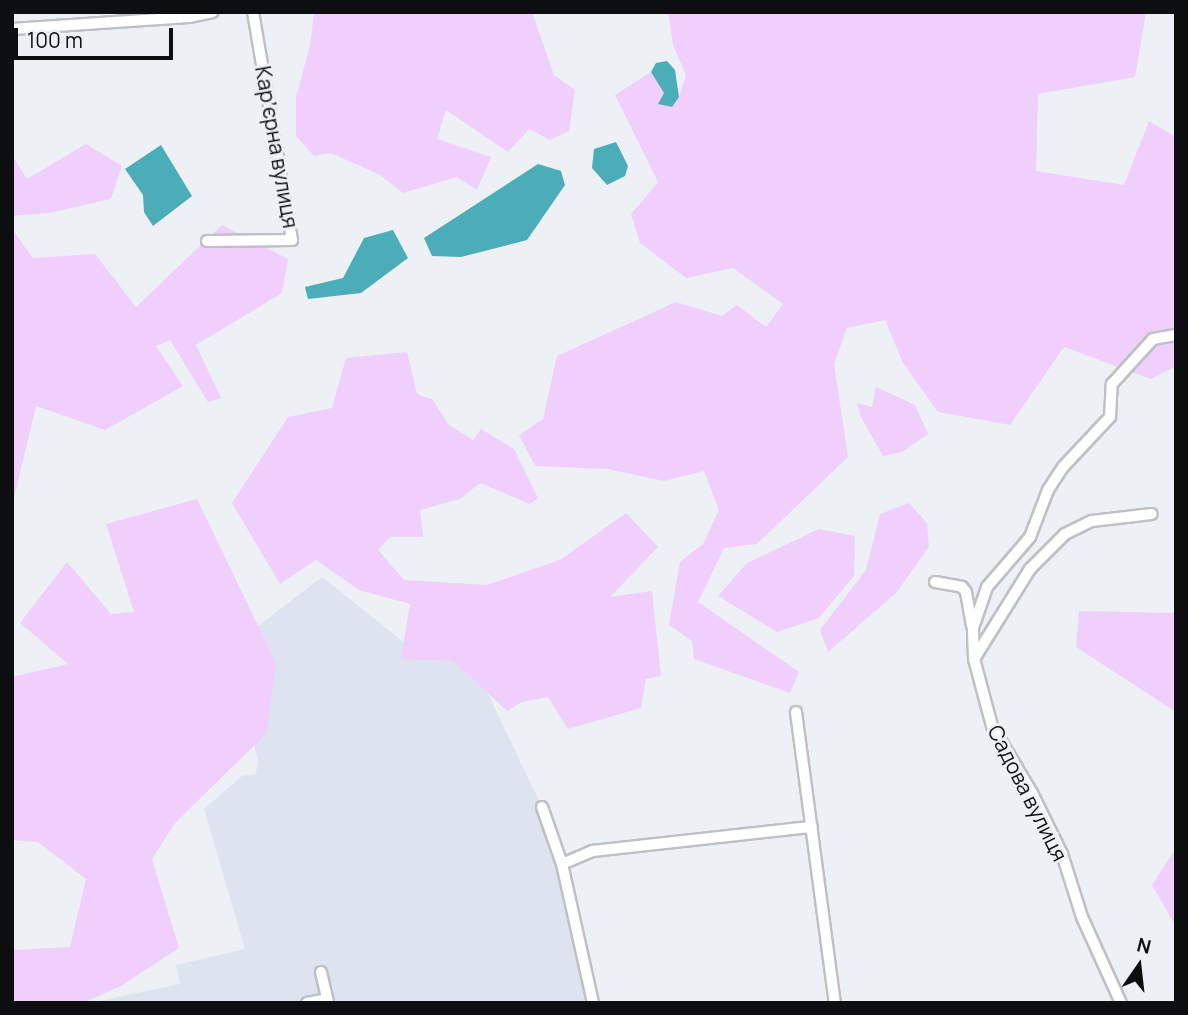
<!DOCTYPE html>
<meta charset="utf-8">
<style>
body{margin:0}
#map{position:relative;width:1188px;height:1015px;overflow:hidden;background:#edf0f4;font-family:Manrope,sans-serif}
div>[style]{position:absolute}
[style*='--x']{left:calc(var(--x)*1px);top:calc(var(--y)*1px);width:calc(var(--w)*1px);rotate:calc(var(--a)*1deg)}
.built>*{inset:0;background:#dde4ef}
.green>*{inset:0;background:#f0cffd}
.water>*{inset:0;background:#4aadb7}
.roads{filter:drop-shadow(2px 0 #bec0c4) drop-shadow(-2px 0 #bec0c4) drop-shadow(0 2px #bec0c4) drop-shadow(0 -2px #bec0c4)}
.minor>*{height:10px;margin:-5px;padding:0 5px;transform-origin:5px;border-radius:5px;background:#fff}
span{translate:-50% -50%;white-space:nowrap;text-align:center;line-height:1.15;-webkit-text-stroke:6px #edf0f4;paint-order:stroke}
.street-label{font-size:21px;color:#0d0e0f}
.frame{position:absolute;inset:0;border:14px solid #0d0e0f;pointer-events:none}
.north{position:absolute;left:1104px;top:931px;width:70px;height:70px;-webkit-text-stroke:5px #edf0f4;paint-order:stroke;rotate:14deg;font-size:19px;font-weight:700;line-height:28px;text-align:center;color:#0d0e0f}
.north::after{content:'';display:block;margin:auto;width:24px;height:32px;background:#0d0e0f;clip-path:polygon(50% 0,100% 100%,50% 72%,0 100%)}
.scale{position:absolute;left:14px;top:28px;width:159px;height:32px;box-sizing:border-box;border:4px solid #0d0e0f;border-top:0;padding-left:9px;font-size:21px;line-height:24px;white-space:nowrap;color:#0d0e0f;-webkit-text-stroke:5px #edf0f4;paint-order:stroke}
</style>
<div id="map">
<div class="built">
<i style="clip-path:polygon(322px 577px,402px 641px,448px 650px,467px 650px,542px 807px,593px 1003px,90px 1003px,180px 984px,176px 965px,245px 949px,204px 809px,242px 776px,256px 774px,258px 761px,231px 647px)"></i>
</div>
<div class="green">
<i style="clip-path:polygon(314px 12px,532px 12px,554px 75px,575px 90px,569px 131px,550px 140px,529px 129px,508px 152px,446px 110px,437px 139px,491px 157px,477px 190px,457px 177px,403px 193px,380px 175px,331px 153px,314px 156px,296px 136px,296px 97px,310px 46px)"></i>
<i style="clip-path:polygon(668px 12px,1146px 12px,1135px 77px,1038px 94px,1036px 171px,1124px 185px,1149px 121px,1176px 137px,1176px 366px,1151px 379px,1064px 347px,1010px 425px,938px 412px,903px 363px,885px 320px,847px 328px,834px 364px,848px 457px,757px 544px,724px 548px,698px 602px,799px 672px,790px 693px,694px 659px,692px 641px,669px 625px,680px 562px,703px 544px,719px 510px,704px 471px,664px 481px,607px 469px,535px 466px,519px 435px,543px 419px,557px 356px,676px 302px,722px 316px,737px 305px,766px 327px,783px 304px,733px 268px,686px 278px,640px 243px,631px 214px,658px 182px,615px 95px,651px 72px,664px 93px,658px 104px,672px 107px,679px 97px,686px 75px,673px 45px)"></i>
<i style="clip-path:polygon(86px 144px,122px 166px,111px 199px,49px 213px,12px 216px,12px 155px,27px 179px)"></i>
<i style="clip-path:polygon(222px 225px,288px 259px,282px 293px,196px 345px,221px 398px,208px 402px,170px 340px,156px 346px,183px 386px,105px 430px,36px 406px,12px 507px,12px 229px,33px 258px,95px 254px,136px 307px)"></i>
<i style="clip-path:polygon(407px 352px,417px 394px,432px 399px,449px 425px,473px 440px,481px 429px,514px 449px,538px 498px,530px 504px,480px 483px,460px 499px,420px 510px,423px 537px,390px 537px,378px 550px,404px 580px,487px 585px,560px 560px,626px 513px,658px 547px,610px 597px,652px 591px,661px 676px,646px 679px,641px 708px,568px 729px,548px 697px,522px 702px,507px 711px,453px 661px,401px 659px,410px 604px,359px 590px,316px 560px,280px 584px,232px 503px,288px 417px,332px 408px,346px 358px)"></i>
<i style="clip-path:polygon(876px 387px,915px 405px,928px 434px,902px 452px,883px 456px,861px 417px,857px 403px,872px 407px)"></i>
<i style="clip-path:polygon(197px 499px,276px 663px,267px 733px,175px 823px,152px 859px,179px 948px,121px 986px,83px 1003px,12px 1003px,12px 950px,70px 947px,86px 879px,38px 842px,12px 840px,12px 677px,68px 664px,20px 623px,67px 562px,111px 614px,134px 612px,106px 524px)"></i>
<i style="clip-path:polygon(909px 503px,927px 523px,929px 547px,896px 593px,828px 652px,820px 630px,866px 570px,880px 514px)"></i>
<i style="clip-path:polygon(819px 529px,855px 536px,854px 576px,819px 618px,777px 632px,718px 596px,747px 563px)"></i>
<i style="clip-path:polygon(1079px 611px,1176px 613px,1176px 712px,1076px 647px)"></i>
<i style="clip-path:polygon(1176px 848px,1176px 927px,1152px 885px)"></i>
</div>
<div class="water">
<i style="clip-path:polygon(667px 61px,675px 70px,679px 97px,672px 107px,658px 104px,664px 93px,651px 72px,656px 63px)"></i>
<i style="clip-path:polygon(616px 142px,628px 166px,625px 176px,607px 185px,592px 168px,594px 149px)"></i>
<i style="clip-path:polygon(161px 145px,192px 196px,153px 226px,144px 212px,143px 195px,125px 169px)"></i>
<i style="clip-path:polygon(538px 164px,561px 171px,565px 185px,527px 240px,461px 257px,432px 256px,424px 238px)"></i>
<i style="clip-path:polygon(393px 230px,408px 258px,361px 293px,308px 299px,305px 287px,343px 278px,364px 238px)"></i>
</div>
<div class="roads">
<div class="minor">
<i style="--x:12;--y:29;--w:177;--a:-3.9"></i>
<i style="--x:189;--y:17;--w:24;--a:-12"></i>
<i style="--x:207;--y:241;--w:85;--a:-0.7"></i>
<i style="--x:292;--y:240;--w:231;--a:-99.7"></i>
<i style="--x:935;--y:582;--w:27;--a:10"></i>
<i style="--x:962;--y:587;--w:6;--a:51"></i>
<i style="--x:966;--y:592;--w:34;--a:80"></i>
<i style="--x:974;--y:659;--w:106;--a:-58.1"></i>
<i style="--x:1030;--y:569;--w:49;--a:-45"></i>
<i style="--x:1065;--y:534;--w:30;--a:-26"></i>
<i style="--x:1092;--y:521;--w:60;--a:-6.7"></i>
<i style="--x:796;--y:712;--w:294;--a:82.4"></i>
<i style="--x:542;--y:807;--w:60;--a:70.7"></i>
<i style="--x:562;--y:864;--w:142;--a:77.4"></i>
<i style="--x:562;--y:864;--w:34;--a:-23"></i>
<i style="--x:593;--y:851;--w:220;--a:-6.3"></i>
<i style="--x:321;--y:972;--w:32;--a:77"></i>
<i style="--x:307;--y:1003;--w:20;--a:-11"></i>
<i style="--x:1121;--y:1003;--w:94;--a:-114.4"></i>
<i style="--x:1082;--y:917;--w:66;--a:-107.6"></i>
<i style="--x:1062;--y:854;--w:68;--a:-116.2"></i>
<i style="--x:1032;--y:793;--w:78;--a:-120.8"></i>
<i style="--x:992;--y:726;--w:69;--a:-105"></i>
<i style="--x:974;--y:659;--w:31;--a:-92"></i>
<i style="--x:973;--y:628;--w:43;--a:-71.1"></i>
<i style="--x:987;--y:587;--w:66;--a:-49.3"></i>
<i style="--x:1030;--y:537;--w:50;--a:-69"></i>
<i style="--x:1048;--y:490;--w:27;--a:-57"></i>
<i style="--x:1063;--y:467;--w:69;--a:-46.8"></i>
<i style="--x:1110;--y:417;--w:33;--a:-87"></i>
<i style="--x:1112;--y:384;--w:61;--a:-47.7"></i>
<i style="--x:1153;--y:339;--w:23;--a:-10"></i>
</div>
</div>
<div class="street-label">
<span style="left:277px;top:147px;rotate:80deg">Карʼєрна вулиця</span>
<span style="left:1028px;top:793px;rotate:63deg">Садова вулиця</span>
</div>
<div class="frame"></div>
<div class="north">N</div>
<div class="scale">100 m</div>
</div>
